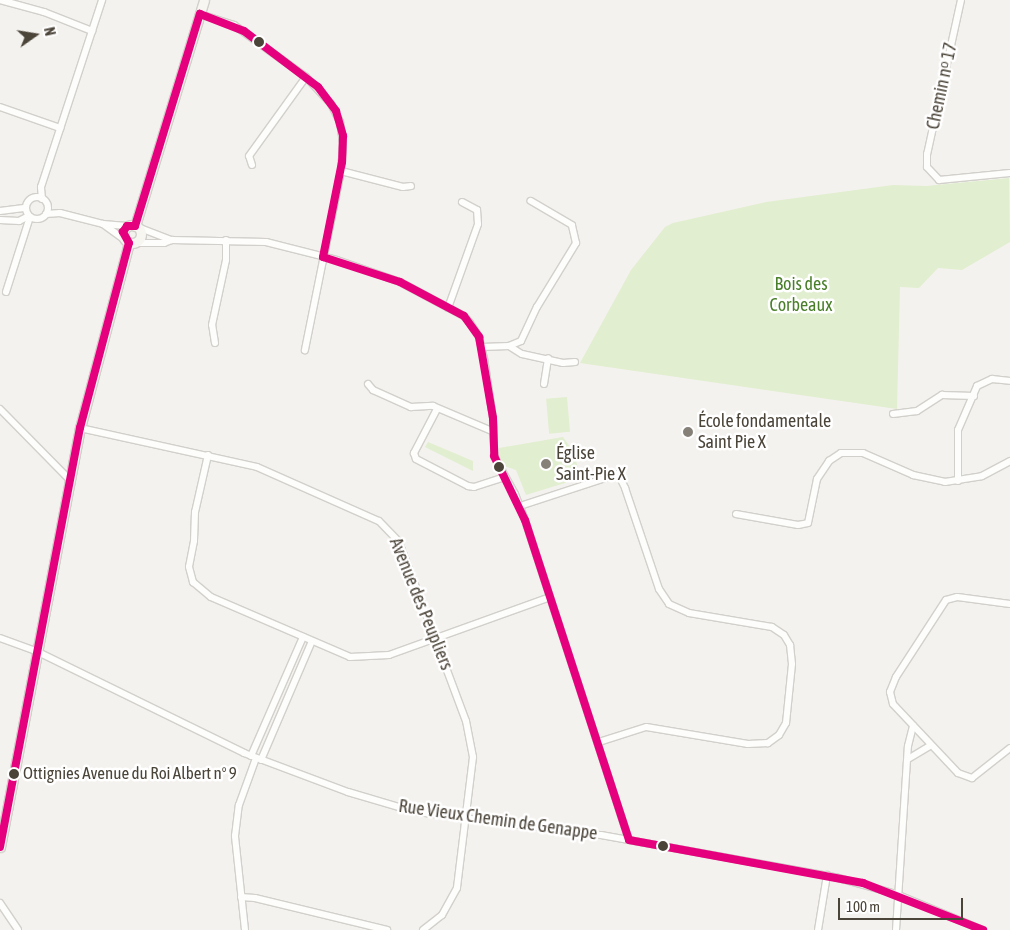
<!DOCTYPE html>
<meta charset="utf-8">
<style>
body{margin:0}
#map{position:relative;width:1010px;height:930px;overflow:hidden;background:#f4f2ee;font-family:"Asap Condensed",sans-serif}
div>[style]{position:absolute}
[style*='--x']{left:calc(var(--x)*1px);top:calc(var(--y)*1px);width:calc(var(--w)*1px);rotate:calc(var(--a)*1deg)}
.green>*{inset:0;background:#e1eecf;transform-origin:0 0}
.roads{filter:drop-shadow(1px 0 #d2d0cb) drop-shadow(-1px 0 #d2d0cb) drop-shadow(0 1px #d2d0cb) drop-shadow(0 -1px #d2d0cb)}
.minor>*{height:6px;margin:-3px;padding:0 3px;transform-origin:3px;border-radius:3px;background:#fdfdfc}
.minor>.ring{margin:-3px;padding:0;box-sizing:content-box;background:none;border:6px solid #fdfdfc;border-radius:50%}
.secondary>*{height:9px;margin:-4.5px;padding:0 4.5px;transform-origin:4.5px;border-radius:4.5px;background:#f7f6f1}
.secondary>.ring{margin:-4.5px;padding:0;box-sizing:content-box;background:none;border:9px solid #f7f6f1;border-radius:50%}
.bus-1>*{height:8px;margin:-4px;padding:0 4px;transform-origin:4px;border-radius:4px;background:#e5007d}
.dots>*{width:14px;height:14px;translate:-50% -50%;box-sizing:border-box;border:2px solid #fff;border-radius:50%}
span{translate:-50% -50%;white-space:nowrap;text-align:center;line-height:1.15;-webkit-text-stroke:5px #fff;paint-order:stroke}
.bus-label{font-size:17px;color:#4b4439}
.left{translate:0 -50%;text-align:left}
.street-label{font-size:18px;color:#4b4439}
.park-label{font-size:18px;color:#4a7f2a}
.poi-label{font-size:18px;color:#4b4439}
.north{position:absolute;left:10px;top:10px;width:50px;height:50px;-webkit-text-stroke:4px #fff;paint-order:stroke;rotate:77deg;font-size:14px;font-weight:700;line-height:20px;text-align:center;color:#4b4439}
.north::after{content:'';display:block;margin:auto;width:18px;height:22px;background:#4b4439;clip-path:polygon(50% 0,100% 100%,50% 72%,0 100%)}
.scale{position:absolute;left:838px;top:898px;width:125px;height:22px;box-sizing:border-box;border:2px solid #4b4439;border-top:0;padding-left:6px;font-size:15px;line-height:18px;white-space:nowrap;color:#4b4439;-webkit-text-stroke:4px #fff;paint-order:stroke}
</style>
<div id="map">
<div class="green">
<i style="clip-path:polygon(1009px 178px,1010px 242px,962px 270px,938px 268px,919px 288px,900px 287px,897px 409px,580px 363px,631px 270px,665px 227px,673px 223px,766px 202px,893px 185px,926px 186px)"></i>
<i style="left:567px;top:397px;width:35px;height:21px;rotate:85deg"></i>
<i style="clip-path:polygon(563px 437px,573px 451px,581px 478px,526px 495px,516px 470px,504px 466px,499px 459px,499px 448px)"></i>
<i style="clip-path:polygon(428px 442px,473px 461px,473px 471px,425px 447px)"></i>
</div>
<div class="roads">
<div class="minor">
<i style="--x:0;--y:0;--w:46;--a:15.3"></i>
<i style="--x:44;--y:12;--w:52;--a:21.6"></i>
<i style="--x:961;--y:0;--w:158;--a:102.4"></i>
<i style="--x:927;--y:154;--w:13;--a:90"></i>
<i style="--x:927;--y:167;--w:18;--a:47"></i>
<i style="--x:939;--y:180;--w:71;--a:-5.6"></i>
<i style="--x:200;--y:14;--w:36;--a:18"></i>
<i style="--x:234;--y:25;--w:89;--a:35.8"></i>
<i style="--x:306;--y:77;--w:37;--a:47"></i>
<i style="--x:331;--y:104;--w:20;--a:63"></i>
<i style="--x:340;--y:122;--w:21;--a:82"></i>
<i style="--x:343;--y:143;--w:28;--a:94"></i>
<i style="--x:341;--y:171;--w:183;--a:101.4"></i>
<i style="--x:0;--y:107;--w:64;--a:19.3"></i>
<i style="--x:252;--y:165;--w:9;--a:-108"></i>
<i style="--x:249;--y:156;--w:97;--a:-54.2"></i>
<i style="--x:341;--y:171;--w:64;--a:14.5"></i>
<i style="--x:403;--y:187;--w:8;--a:-7"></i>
<i class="ring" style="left:26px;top:197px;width:16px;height:16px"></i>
<i style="--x:42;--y:199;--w:12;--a:-95"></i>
<i style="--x:41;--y:187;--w:197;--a:-71.9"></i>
<i style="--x:0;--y:211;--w:26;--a:-7"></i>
<i style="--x:46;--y:214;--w:14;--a:-4"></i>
<i style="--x:60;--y:213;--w:44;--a:14.3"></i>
<i style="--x:103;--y:224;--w:26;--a:36"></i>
<i style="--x:0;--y:220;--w:19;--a:3"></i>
<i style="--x:19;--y:221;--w:11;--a:-27"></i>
<i style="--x:103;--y:224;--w:24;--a:5"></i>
<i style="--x:140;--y:228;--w:34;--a:21"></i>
<i style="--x:172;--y:240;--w:94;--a:1.2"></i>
<i style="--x:266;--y:242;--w:73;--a:14.2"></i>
<i style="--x:337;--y:260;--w:67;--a:19.2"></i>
<i style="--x:400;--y:282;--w:72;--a:28"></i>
<i style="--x:464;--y:316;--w:9;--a:49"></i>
<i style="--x:470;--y:323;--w:17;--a:57"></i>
<i style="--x:479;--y:337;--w:22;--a:77"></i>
<i style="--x:484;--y:358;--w:61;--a:81.5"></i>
<i style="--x:493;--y:418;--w:38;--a:88"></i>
<i style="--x:494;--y:456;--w:43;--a:61.1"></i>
<i style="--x:515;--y:494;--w:28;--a:69"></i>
<i style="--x:525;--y:520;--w:336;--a:72"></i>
<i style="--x:136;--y:243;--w:28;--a:0"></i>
<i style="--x:164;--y:243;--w:9;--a:-21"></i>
<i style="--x:6;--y:292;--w:79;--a:-72.3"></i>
<i style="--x:448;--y:308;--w:89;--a:-70.3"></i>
<i style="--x:478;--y:224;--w:14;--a:-94"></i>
<i style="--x:477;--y:210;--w:17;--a:-152"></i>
<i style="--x:215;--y:343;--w:18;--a:-99"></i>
<i style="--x:212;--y:325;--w:66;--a:-77.8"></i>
<i style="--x:226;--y:260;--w:20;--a:-90"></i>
<i style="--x:509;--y:346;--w:15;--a:32"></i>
<i style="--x:522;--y:354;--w:42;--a:12.4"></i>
<i style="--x:563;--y:363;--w:12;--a:-5"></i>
<i style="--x:482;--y:347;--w:27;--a:-2"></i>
<i style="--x:509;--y:346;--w:13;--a:-23"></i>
<i style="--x:521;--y:341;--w:38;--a:-65"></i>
<i style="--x:537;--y:307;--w:75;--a:-58.6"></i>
<i style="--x:576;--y:243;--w:18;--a:-103"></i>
<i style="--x:572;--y:225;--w:48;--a:-149.7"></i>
<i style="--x:368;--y:384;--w:8;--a:50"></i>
<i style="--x:373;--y:390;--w:42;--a:24.1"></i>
<i style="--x:411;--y:407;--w:22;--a:-3"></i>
<i style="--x:433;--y:406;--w:64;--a:23"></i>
<i style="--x:544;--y:384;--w:26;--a:-81"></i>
<i style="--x:0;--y:409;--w:98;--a:45.4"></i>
<i style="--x:437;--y:409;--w:50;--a:117.6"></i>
<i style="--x:414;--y:453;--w:6;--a:72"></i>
<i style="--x:416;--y:459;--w:59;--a:27.4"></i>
<i style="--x:468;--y:486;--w:6;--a:9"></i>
<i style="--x:474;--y:487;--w:32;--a:-18"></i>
<i style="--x:893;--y:414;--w:24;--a:-7"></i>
<i style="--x:917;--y:411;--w:30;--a:-33"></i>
<i style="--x:942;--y:395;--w:32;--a:2"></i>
<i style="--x:80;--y:428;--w:181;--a:12.4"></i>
<i style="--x:257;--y:467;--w:133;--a:23.9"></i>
<i style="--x:379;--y:521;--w:29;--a:46"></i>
<i style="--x:399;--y:542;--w:191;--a:69.5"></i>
<i style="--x:466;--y:721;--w:37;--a:79"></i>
<i style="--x:473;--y:757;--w:132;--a:97"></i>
<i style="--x:457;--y:888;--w:31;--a:119"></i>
<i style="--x:442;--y:915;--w:24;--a:142"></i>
<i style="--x:208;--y:455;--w:58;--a:102.8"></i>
<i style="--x:195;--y:512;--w:29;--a:92"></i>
<i style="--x:194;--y:541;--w:26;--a:101"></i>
<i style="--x:189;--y:567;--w:16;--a:75"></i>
<i style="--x:193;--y:582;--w:23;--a:40"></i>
<i style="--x:211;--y:597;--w:151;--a:23.3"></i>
<i style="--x:350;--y:657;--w:39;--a:-3"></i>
<i style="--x:389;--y:655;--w:171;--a:-19.8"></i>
<i style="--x:958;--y:481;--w:51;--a:-90"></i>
<i style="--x:958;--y:430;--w:48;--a:-66.6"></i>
<i style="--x:977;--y:386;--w:17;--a:-25"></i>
<i style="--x:992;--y:379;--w:18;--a:6"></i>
<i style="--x:520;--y:506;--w:103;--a:-18.1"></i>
<i style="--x:618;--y:474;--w:16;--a:63"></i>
<i style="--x:625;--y:488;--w:107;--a:71.4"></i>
<i style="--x:659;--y:589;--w:18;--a:56"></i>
<i style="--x:669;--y:604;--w:22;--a:24"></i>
<i style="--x:689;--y:613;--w:84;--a:9.6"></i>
<i style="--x:772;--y:627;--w:14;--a:34"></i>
<i style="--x:784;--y:635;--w:12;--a:59"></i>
<i style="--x:790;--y:645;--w:19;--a:84"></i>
<i style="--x:792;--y:664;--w:59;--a:95.8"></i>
<i style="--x:786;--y:723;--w:14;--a:120"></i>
<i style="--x:779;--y:735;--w:14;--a:144"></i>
<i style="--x:768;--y:743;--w:20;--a:177"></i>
<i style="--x:748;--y:744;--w:103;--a:-170.5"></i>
<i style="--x:646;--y:727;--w:49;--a:162.3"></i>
<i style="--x:736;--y:514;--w:63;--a:10.1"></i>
<i style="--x:798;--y:525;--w:10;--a:-11"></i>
<i style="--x:808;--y:523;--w:45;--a:-78.4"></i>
<i style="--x:817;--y:479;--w:22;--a:-56"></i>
<i style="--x:829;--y:461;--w:14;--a:-34"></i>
<i style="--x:841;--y:453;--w:22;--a:0"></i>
<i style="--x:863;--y:453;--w:55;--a:23.7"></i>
<i style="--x:913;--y:475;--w:33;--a:12"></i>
<i style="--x:945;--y:482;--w:37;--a:-9"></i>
<i style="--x:982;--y:476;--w:32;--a:-28"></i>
<i style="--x:1010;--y:604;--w:53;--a:-172.5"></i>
<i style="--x:957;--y:597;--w:11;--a:165"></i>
<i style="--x:946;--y:600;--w:92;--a:123"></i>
<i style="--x:896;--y:677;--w:16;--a:112"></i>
<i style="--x:890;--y:692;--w:12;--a:76"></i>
<i style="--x:893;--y:704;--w:95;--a:46.7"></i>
<i style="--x:958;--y:773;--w:15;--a:20"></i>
<i style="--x:972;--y:778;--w:48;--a:-38.3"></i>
<i style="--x:0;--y:638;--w:38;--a:20"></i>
<i style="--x:36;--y:651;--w:232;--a:26.1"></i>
<i style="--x:244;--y:753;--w:111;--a:20.6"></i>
<i style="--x:348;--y:792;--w:71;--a:16.4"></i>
<i style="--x:416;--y:812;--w:186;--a:7.1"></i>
<i style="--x:601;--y:835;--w:238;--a:10.2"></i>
<i style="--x:835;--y:877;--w:63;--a:15.6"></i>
<i style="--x:896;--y:894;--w:94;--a:22.5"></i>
<i style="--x:251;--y:756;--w:130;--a:-66.4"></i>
<i style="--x:908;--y:759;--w:27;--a:-31"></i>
<i style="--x:261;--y:760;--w:129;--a:-66.8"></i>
<i style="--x:241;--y:897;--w:14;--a:4"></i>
<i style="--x:255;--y:898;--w:136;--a:13.6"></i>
<i style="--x:0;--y:903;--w:32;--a:56"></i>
<i style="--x:245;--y:930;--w:95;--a:-96.1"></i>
<i style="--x:235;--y:836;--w:31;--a:-83"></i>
<i style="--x:239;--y:805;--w:50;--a:-70.1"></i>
<i style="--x:818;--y:930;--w:56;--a:-80.7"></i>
<i style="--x:896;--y:930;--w:184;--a:-86.3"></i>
<i style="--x:908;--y:746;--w:21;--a:-76"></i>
</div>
<div class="secondary">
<i class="ring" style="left:123px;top:225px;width:9px;height:9px"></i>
<i style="--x:135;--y:226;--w:236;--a:-73"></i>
<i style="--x:0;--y:847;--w:427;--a:-79.2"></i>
<i style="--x:80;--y:428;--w:191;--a:-75.2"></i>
</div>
</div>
<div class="bus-1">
<i style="--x:0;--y:847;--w:427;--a:-79.2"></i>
<i style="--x:80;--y:428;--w:191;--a:-75.2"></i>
<i style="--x:129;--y:243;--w:13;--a:-119"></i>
<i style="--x:123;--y:232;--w:7;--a:-56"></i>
<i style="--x:127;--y:226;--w:8;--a:0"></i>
<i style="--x:135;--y:226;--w:222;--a:-73"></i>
<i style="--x:200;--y:14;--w:47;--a:21.1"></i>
<i style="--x:244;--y:31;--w:93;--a:37.1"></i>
<i style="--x:318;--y:87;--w:30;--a:53"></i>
<i style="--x:336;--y:111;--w:26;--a:74"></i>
<i style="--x:343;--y:136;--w:26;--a:92"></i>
<i style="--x:342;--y:162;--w:97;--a:101.3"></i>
<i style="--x:323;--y:257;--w:81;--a:18"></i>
<i style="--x:400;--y:282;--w:72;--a:28"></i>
<i style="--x:464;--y:316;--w:26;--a:54"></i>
<i style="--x:479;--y:337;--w:82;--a:80.2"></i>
<i style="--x:493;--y:418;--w:38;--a:88"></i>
<i style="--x:494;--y:456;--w:71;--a:64.2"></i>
<i style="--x:525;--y:520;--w:336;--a:72"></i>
<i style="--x:629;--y:840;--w:238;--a:10.4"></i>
<i style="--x:863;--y:883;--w:129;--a:21.4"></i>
</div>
<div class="dots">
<i style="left:259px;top:42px;background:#4b4439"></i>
<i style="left:688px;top:432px;background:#868178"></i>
<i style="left:546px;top:464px;background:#868178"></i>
<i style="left:499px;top:467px;background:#4b4439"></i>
<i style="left:14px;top:774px;background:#4b4439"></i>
<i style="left:663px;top:846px;background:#4b4439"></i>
</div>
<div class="bus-label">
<span class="left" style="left:23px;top:774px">Ottignies Avenue du Roi Albert n° 9</span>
</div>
<div class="street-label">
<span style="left:942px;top:86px;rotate:-78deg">Chemin nᵒ 17</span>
<span style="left:421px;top:604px;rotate:68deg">Avenue des Peupliers</span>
<span style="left:498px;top:820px;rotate:8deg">Rue Vieux Chemin de Genappe</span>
</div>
<div class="park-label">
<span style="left:801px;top:295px">Bois des<br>Corbeaux</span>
</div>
<div class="poi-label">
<span class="left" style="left:698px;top:432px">École fondamentale<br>Saint Pie X</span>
<span class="left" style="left:556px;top:464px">Église<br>Saint-Pie X</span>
</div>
<div class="north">N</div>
<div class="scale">100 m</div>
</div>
